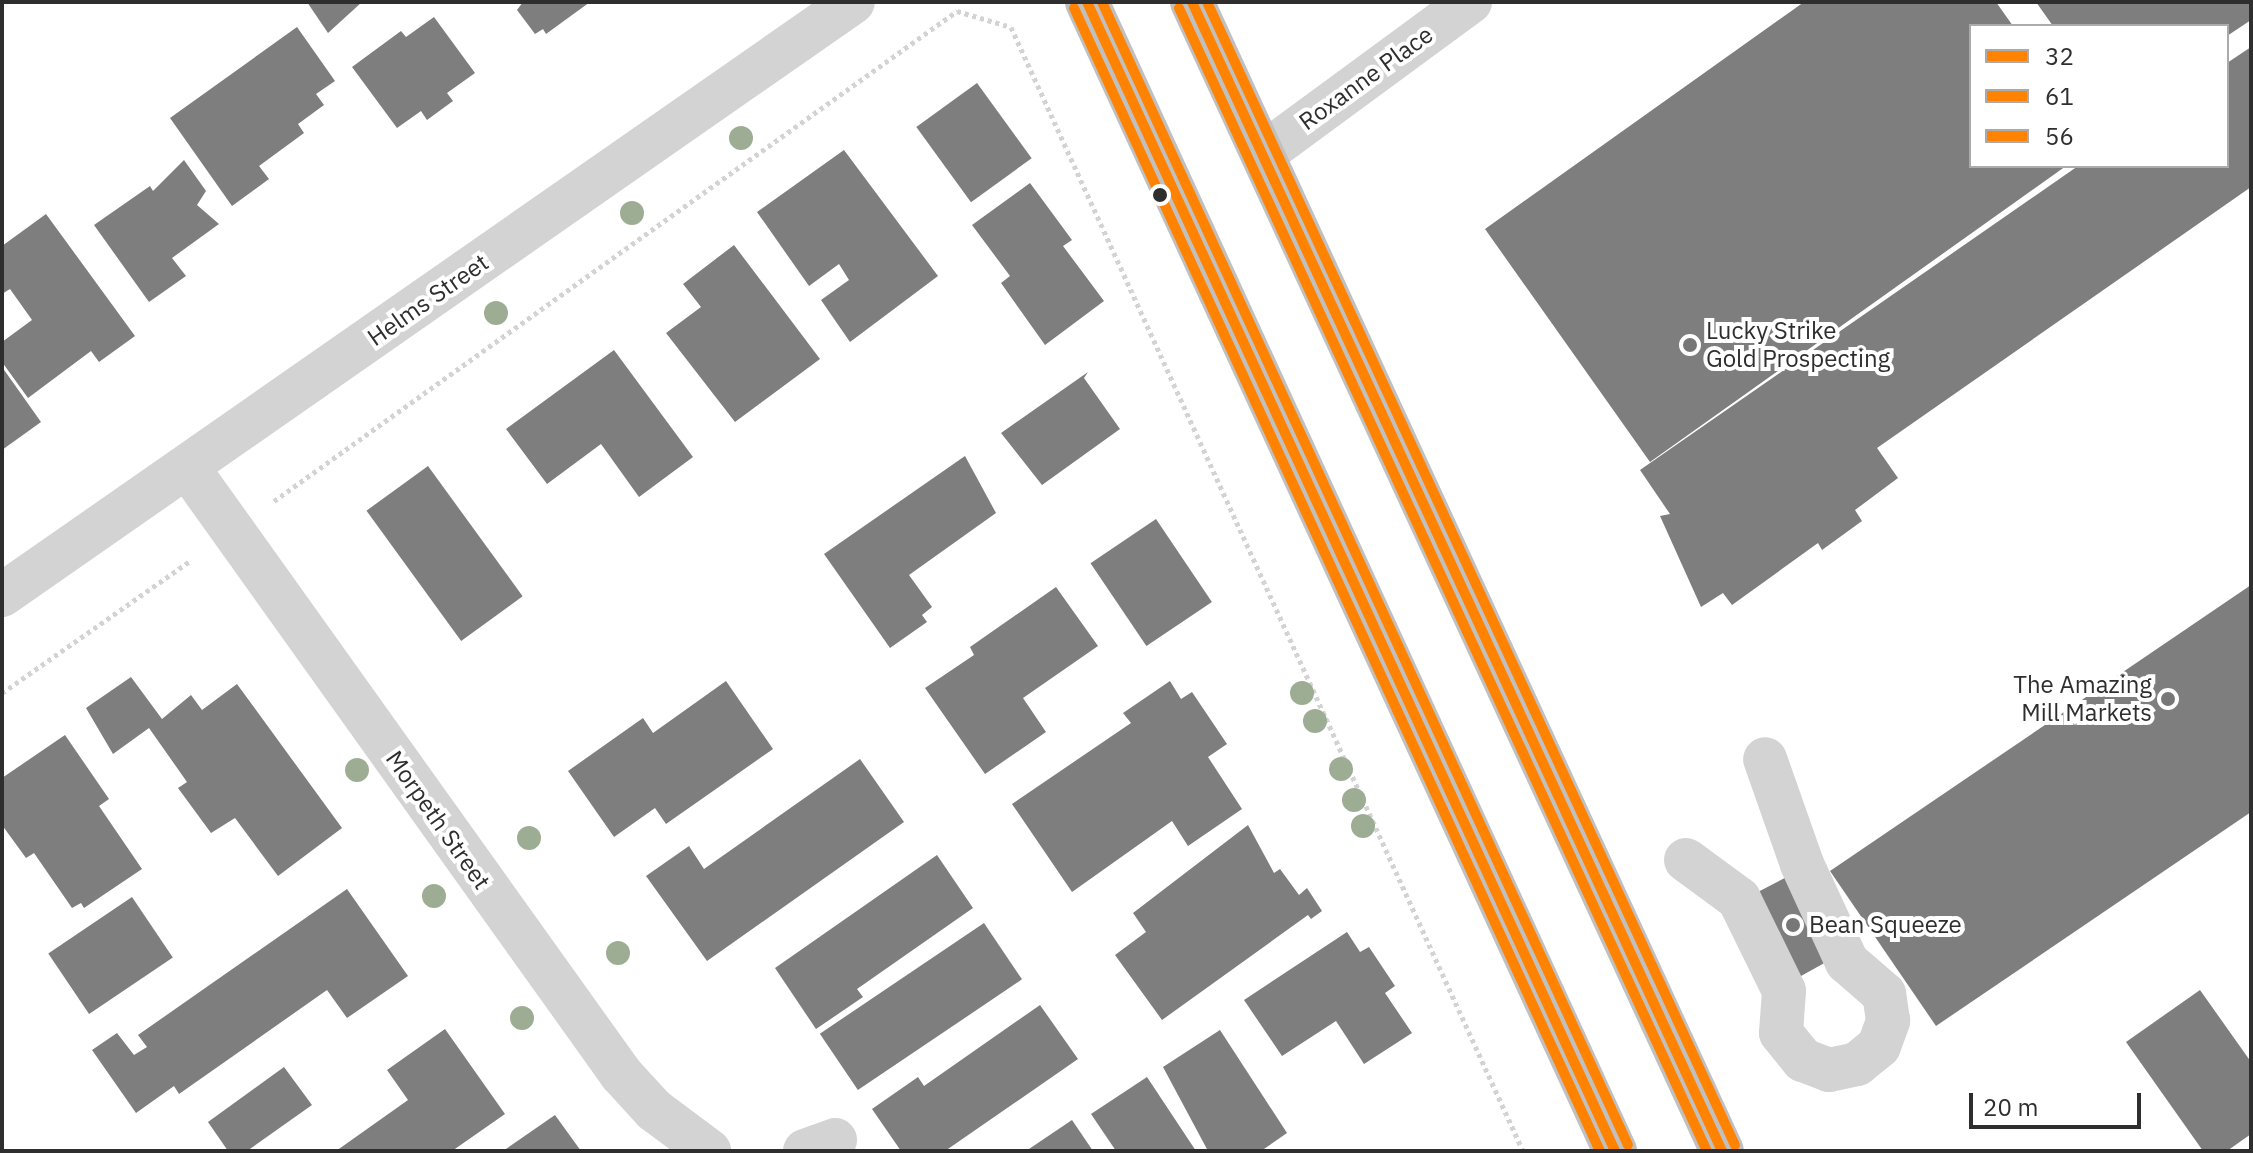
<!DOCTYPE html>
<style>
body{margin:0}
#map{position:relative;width:2253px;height:1153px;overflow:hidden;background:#fff;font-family:"IBM Plex Sans",sans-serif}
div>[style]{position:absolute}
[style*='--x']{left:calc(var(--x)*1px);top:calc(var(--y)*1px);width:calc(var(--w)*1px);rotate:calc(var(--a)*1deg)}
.building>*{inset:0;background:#7e7e7e;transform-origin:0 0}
.path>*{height:5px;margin-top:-2.5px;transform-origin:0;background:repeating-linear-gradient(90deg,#d3d3d3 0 4px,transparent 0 8px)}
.minor>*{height:44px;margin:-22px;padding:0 22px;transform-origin:22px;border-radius:22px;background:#d3d3d3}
.highway>*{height:44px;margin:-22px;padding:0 22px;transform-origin:22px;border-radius:22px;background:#c0c0c0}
.bus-1>*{height:10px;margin:-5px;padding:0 5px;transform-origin:5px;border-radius:5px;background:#ff8200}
.bus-2>*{height:10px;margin:-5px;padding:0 5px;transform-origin:5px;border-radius:5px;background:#ff8200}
.bus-3>*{height:10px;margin:-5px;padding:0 5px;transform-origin:5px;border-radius:5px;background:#ff8200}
.trees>*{width:24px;height:24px;margin:-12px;border-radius:50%;background:#9dad93}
.dots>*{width:22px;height:22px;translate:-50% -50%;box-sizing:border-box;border:4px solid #fff;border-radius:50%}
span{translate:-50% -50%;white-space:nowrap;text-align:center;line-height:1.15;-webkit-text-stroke:8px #fff;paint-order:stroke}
.street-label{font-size:24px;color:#2e2e2e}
.poi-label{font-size:24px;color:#2e2e2e}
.left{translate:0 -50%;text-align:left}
.right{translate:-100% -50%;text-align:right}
.frame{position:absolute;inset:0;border:4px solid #2e2e2e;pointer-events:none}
.legend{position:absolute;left:1969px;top:24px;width:260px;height:144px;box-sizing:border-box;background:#fff;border:2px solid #ababab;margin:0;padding:10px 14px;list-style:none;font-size:24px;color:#2e2e2e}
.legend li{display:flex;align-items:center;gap:16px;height:40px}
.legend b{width:40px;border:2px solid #ababab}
.scale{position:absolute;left:1969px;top:1093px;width:172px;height:36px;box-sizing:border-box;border:4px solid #2e2e2e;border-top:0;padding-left:10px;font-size:24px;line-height:28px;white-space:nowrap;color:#2e2e2e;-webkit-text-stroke:6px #fff;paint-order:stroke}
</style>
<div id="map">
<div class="building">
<i style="clip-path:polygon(307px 2px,362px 2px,328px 33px)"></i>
<i style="clip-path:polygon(523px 2px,590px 2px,546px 34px,543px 29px,535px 34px,517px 10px)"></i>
<i style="clip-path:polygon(1804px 2px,1996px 2px,2013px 26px,1971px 26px,1971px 166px,2066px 166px,1650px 462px,1485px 229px)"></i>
<i style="clip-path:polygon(2036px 2px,2251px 2px,2251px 20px,2227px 36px,2227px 26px,2053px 26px)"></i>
<i style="clip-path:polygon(434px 17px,475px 73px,447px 93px,453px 101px,427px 120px,421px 111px,397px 128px,352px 67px,401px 31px,406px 37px)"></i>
<i style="clip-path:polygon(297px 27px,335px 81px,316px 94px,324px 105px,298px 124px,304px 133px,259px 166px,269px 179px,232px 206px,170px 118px)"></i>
<i style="clip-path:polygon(2251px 47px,2251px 187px,1877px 448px,1898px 478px,1855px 510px,1862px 521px,1822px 550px,1818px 543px,1732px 605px,1723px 593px,1701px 607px,1660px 516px,1670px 514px,1640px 470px,2078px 166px,2227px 166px,2227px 63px)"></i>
<i style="left:977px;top:83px;width:93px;height:75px;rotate:54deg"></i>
<i style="clip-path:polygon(844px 150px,938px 276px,850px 342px,821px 300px,849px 280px,839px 264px,809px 286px,757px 212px)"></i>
<i style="clip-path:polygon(184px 160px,206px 191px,197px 205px,219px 224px,172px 258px,186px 276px,149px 302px,94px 225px,150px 186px,153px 191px)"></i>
<i style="clip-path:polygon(1030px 183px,1072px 240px,1063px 246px,1104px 301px,1045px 345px,1001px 283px,1010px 276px,972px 225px)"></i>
<i style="clip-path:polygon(46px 214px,135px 336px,99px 362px,91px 351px,28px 398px,2px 362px,2px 342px,32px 320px,10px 289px,2px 294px,2px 246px)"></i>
<i style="clip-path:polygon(734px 245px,820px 359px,735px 422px,666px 333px,701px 307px,683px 284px)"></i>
<i style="clip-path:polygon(614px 350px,693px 457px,639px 497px,601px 444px,547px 484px,506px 429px)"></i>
<i style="clip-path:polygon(2px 367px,41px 422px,2px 450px)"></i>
<i style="clip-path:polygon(1088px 372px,1084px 378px,1120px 429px,1042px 485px,1001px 433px)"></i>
<i style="clip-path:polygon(965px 456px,996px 513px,909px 575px,932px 607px,922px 615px,927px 622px,890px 648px,824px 554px)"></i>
<i style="left:428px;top:466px;width:161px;height:76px;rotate:54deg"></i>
<i style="left:1156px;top:519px;width:100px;height:79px;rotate:56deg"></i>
<i style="clip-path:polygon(2251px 585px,2251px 812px,1936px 1026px,1830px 871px)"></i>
<i style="clip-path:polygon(1056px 587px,1098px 646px,1023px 698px,1046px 732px,985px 774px,925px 688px,974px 655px,970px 647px)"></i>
<i style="clip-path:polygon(131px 677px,162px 719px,191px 695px,202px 710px,237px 684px,342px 828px,278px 876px,235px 818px,211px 833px,178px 788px,187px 782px,149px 728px,113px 754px,86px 708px)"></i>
<i style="clip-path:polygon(726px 681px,773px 749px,666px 824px,655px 808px,614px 837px,568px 771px,643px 718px,653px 733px)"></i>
<i style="clip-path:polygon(1170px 681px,1181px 699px,1192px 692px,1227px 744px,1208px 757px,1242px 809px,1188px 846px,1172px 821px,1072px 892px,1012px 804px,1131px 723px,1123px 713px)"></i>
<i style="clip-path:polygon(65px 735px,109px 799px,99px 806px,142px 869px,84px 908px,81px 903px,72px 908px,34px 853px,26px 858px,2px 825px,2px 778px)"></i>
<i style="clip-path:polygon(860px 759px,904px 822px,707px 961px,646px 876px,689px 846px,704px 869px)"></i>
<i style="clip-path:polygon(1248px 825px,1274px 873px,1280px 869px,1299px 895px,1307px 888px,1322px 911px,1311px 919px,1308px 915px,1162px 1020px,1115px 955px,1146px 932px,1133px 913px)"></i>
<i style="clip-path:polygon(937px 855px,973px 908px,857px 989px,863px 997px,816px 1029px,775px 968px)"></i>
<i style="clip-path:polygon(1796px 872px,1837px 956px,1783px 986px,1754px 894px)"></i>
<i style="clip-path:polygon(347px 889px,408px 976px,347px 1018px,327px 990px,179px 1094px,174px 1086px,136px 1113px,92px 1050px,117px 1033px,134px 1055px,147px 1047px,138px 1035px)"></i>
<i style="left:132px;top:897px;width:73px;height:101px;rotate:56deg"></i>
<i style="left:984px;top:923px;width:68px;height:198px;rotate:56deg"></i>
<i style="clip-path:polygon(1347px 932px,1360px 952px,1369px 947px,1395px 986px,1385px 993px,1412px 1033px,1364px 1064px,1336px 1021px,1282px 1056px,1244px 1000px)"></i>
<i style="clip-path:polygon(2200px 990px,2251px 1062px,2251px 1134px,2227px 1151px,2203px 1151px,2126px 1042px)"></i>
<i style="clip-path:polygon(1040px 1005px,1078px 1059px,945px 1151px,901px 1151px,872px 1109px,918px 1077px,924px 1086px)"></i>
<i style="clip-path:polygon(445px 1029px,505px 1114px,452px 1151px,336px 1151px,408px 1100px,387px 1070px)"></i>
<i style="clip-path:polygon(1220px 1030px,1287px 1133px,1261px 1151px,1208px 1151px,1163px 1067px)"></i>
<i style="clip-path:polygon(284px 1067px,312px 1105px,247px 1151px,228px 1151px,208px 1122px)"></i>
<i style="clip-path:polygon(1147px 1077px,1196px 1151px,1116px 1151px,1091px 1114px)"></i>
<i style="clip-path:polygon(555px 1115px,581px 1151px,503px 1151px)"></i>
<i style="clip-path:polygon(1072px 1120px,1093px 1151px,1026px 1151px)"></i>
</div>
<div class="path">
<i style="--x:274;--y:501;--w:841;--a:-35.66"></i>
<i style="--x:957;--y:11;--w:56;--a:16.5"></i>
<i style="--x:1011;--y:27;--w:1235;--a:65.51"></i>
<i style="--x:2;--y:693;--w:231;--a:-35.1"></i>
</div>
<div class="minor">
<i style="--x:1263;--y:154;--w:257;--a:-36.3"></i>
<i style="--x:188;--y:468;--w:745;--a:54.45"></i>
<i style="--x:621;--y:1074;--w:49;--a:47.5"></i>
<i style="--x:654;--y:1110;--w:69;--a:36.7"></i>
<i style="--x:2;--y:595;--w:1037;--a:-34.87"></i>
<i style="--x:1686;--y:860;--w:66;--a:36.3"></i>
<i style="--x:1739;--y:899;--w:102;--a:63.9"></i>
<i style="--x:1784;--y:991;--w:42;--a:94.1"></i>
<i style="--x:1781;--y:1033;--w:35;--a:51"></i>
<i style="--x:1803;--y:1060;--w:28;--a:21"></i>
<i style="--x:1829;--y:1070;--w:29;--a:-12"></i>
<i style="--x:1857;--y:1064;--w:28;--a:-39"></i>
<i style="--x:1879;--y:1046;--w:27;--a:-70"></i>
<i style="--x:1888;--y:1021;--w:27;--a:-98"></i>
<i style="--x:1884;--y:994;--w:49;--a:-139.1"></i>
<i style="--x:1847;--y:962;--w:108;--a:-114.7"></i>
<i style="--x:1802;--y:864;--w:111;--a:-109.4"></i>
<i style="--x:805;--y:1151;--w:32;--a:-20"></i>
</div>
<div class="highway">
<i style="--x:1087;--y:2;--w:1265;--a:65.32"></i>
<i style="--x:1192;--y:2;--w:1265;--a:65.24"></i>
</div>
<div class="bus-1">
<i style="--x:1087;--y:2;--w:1265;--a:65.32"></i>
<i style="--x:1192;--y:2;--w:1265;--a:65.24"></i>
</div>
<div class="bus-2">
<i style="--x:1074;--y:8;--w:1258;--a:65.29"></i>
<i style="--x:1179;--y:8;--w:1259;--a:65.21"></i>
</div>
<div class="bus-3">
<i style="--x:1102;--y:2;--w:1258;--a:65.29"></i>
<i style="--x:1207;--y:2;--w:1259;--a:65.21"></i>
</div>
<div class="trees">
<i style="left:741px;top:138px"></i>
<i style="left:632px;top:213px"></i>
<i style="left:496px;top:313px"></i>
<i style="left:1302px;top:693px"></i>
<i style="left:1315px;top:721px"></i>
<i style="left:1341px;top:769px"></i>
<i style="left:357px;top:770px"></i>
<i style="left:1354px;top:800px"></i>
<i style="left:1363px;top:826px"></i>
<i style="left:529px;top:838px"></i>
<i style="left:434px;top:896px"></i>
<i style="left:618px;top:953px"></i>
<i style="left:522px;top:1018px"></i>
</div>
<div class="dots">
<i style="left:1160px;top:195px;background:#2e2e2e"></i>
<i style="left:1690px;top:345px;background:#777"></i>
<i style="left:2168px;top:699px;background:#777"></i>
<i style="left:1793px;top:925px;background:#777"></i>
</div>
<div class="street-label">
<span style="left:1366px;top:78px;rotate:-36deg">Roxanne Place</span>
<span style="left:428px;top:300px;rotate:-35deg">Helms Street</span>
<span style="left:438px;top:820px;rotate:55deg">Morpeth Street</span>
</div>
<div class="poi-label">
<span class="left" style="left:1706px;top:345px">Lucky Strike<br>Gold Prospecting</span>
<span class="right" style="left:2152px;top:699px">The Amazing<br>Mill Markets</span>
<span class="left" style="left:1809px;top:925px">Bean Squeeze</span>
</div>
<div class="frame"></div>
<ul class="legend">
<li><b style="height:10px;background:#ff8200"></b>32</li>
<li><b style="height:10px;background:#ff8200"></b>61</li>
<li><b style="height:10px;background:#ff8200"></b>56</li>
</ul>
<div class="scale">20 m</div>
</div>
